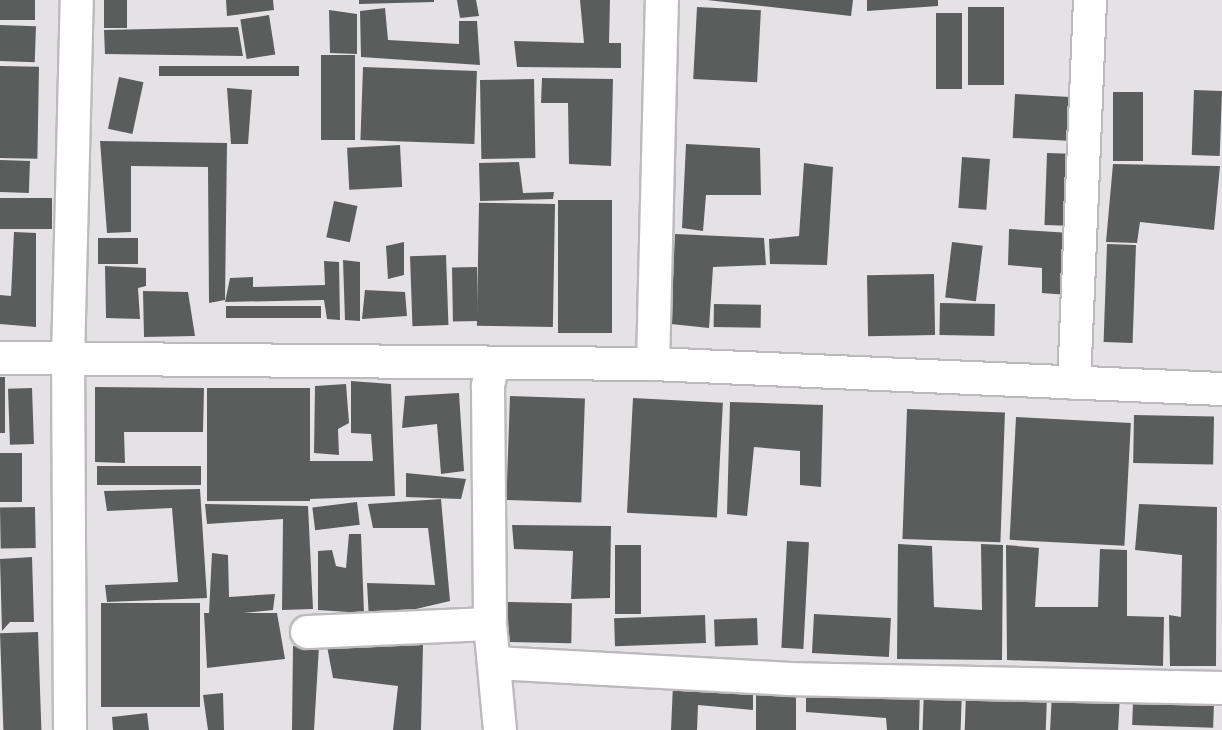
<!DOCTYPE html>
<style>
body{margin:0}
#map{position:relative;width:1222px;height:730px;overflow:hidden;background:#e4e2e5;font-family:"Asap Condensed",sans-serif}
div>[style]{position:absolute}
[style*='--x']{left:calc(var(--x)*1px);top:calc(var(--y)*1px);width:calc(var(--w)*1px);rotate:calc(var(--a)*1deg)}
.building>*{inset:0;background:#5b5d5c;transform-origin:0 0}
.roads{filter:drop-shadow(2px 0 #bcbabd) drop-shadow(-2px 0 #bcbabd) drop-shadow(0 2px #bcbabd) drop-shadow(0 -2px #bcbabd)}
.street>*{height:32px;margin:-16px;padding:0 16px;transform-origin:16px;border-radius:16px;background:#fff}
span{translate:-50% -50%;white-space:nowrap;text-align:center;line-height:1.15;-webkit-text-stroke:6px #fff;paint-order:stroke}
</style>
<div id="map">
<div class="building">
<i style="left:0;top:0;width:35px;height:20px"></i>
<i style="left:104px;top:0;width:23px;height:28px"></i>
<i style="clip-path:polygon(226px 0,273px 0,274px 10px,227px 16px)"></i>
<i style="clip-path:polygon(359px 0,434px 0,434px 2px,359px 4px)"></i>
<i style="clip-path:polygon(457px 0,476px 0,479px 16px,460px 18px)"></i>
<i style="clip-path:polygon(580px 0,610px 0,609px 43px,621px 43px,621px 68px,517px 67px,514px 41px,584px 43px)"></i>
<i style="clip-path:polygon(707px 0,853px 0,851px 16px)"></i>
<i style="clip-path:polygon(867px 0,938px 0,938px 6px,867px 11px)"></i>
<i style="left:697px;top:7px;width:64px;height:72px;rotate:3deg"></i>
<i style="left:968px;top:7px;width:36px;height:78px"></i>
<i style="clip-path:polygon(385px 8px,388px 40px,459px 44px,459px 21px,477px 21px,480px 65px,361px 57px,360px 11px)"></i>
<i style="clip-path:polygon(329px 10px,357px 14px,357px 54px,330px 53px)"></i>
<i style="left:936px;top:13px;width:26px;height:76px"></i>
<i style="left:269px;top:15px;width:40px;height:29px;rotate:81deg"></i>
<i style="left:0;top:25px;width:36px;height:36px;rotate:2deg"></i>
<i style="clip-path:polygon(238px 27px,243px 56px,105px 54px,104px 30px)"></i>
<i style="left:321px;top:55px;width:34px;height:85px"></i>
<i style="left:0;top:66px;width:39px;height:92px;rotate:1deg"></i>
<i style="left:159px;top:66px;width:140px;height:10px"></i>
<i style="left:363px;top:67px;width:114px;height:73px;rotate:2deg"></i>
<i style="left:119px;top:77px;width:25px;height:53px;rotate:12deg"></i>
<i style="clip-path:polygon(542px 78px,613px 79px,611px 166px,569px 164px,568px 103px,541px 103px)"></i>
<i style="left:534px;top:79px;width:79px;height:54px;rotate:89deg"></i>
<i style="clip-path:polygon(227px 88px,252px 90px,248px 144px,231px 144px)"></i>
<i style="left:1194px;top:90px;width:28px;height:65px;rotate:2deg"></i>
<i style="left:1113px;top:92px;width:30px;height:69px"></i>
<i style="left:1015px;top:94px;width:55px;height:44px;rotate:3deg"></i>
<i style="clip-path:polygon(100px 141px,227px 143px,225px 300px,209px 303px,208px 167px,131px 166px,131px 232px,107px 233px)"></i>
<i style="clip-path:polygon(686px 144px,760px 148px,761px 195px,706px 195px,703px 231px,682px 228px)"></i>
<i style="left:400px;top:145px;width:42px;height:53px;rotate:87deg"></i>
<i style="left:1047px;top:153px;width:23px;height:72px;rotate:2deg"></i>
<i style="left:962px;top:157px;width:28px;height:51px;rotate:4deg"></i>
<i style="left:0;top:160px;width:30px;height:32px;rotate:2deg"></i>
<i style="clip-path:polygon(519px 162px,523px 193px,554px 192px,553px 199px,480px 201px,479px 163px)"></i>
<i style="clip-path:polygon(804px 163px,833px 167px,827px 265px,770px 264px,769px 239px,799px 236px)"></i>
<i style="clip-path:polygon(1113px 164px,1220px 166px,1214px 230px,1140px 222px,1137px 243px,1106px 242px)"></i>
<i style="left:0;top:198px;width:52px;height:31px"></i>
<i style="left:558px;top:200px;width:54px;height:133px"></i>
<i style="left:334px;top:201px;width:24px;height:37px;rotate:12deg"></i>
<i style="left:555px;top:204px;width:123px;height:76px;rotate:91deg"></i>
<i style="clip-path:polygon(1009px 229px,1070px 233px,1068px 295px,1042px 293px,1042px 268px,1008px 265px)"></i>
<i style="clip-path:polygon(14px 232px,36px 233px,36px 327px,0 324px,0 295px,11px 296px)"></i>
<i style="clip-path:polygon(675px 234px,764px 238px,766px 265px,713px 267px,709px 328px,671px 324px)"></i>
<i style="left:98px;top:238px;width:40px;height:26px"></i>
<i style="clip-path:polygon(404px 242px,404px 275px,388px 279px,386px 246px)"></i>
<i style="left:952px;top:242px;width:31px;height:56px;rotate:7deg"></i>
<i style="left:1107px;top:244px;width:29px;height:98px;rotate:2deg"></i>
<i style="left:446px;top:255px;width:70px;height:36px;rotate:88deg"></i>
<i style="clip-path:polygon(343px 260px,360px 262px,360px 321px,345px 320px)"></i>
<i style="clip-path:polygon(324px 261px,339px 262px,340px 320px,327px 319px,324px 300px,225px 302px,230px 278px,253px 277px,253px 287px,325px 285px)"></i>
<i style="clip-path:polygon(105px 266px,146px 268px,146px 286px,138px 288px,140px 319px,106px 318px)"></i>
<i style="left:477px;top:267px;width:54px;height:25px;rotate:89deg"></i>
<i style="left:934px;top:274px;width:61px;height:67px;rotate:89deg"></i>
<i style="clip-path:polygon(365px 290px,405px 292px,407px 316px,362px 319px)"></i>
<i style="clip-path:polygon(143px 291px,188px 292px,195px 336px,144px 337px)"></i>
<i style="left:940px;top:303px;width:55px;height:32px;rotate:1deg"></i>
<i style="left:714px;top:304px;width:47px;height:23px;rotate:1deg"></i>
<i style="left:226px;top:306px;width:95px;height:12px"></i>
<i style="left:0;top:377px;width:5px;height:56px"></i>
<i style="clip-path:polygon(351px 381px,391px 384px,395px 496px,309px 499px,310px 461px,373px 461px,371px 434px,351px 433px)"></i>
<i style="clip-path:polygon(346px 384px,349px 423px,338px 429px,339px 455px,314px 453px,315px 386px)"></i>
<i style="clip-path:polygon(95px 387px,204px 388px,203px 432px,124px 432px,125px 463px,95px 462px)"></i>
<i style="left:32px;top:388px;width:56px;height:24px;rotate:88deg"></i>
<i style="left:207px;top:388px;width:103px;height:113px"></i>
<i style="clip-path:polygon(459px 393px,464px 471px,441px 474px,437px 424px,402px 428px,405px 396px)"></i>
<i style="left:510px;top:396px;width:75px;height:104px;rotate:2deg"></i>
<i style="left:633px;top:398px;width:90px;height:115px;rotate:3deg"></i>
<i style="clip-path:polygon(730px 402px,823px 405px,821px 487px,800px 485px,800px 451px,754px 447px,747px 516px,727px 514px)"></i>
<i style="left:907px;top:409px;width:98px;height:130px;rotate:2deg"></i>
<i style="left:1134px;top:415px;width:80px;height:48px;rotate:1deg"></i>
<i style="left:1016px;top:417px;width:115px;height:123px;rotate:3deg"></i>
<i style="left:22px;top:453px;width:49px;height:22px;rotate:90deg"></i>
<i style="left:201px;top:466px;width:19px;height:104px;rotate:90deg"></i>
<i style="clip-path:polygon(406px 473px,466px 479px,461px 499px,406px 497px)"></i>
<i style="clip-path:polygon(200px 489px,207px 598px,107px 602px,105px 585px,178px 582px,172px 508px,107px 511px,104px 491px)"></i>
<i style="clip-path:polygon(441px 499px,450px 601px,369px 620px,367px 583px,435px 585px,428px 528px,373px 528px,368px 504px)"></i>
<i style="left:357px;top:502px;width:23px;height:45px;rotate:83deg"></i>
<i style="clip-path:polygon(205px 504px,308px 506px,313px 609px,282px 610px,283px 519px,207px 524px)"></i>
<i style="clip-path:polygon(1139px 504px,1217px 507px,1216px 666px,1170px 666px,1169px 615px,1181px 617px,1182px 555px,1135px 550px)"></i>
<i style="left:35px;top:507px;width:41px;height:35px;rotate:89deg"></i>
<i style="clip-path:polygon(512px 525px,611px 526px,610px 598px,571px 599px,573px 551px,514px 549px)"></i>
<i style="clip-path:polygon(349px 534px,361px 534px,364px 613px,318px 610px,318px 551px,332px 550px,336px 566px,346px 568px)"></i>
<i style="left:787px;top:541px;width:22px;height:107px;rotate:3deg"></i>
<i style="clip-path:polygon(898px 544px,932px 546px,934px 607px,982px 610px,981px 544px,1003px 545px,1002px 660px,897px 659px)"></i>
<i style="left:615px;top:545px;width:26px;height:69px"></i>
<i style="clip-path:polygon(1006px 545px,1039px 548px,1035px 607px,1098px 607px,1100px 549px,1127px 550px,1127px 616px,1164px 617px,1163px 666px,1007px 660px)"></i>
<i style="clip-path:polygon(212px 553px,228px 555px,229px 597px,275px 594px,273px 610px,243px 613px,277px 613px,285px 659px,207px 668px,204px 613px,209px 613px)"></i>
<i style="clip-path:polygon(32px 557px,34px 622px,10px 622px,2px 631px,0 559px)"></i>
<i style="left:507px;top:602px;width:65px;height:40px;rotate:1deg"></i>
<i style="left:200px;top:603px;width:104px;height:99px;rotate:90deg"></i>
<i style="left:814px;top:614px;width:77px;height:39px;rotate:3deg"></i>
<i style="left:705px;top:615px;width:28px;height:91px;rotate:88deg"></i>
<i style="left:757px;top:618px;width:27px;height:43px;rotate:88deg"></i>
<i style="left:38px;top:632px;width:98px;height:38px;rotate:88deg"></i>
<i style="clip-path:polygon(423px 645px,421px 730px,393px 730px,398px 686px,333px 678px,327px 646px)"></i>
<i style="clip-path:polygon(293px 646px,319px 646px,314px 730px,292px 730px)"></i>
<i style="clip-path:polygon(673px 684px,753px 687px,753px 710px,698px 705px,697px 730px,671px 730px)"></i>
<i style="left:796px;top:685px;width:45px;height:40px;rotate:90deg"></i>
<i style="clip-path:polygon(806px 685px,920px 688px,919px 730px,887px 730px,886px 718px,806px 712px)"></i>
<i style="left:924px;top:689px;width:38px;height:41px;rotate:2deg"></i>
<i style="clip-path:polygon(223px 693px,224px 730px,208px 730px,203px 695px)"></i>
<i style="left:966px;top:693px;width:81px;height:37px;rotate:2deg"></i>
<i style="left:1052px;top:693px;width:68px;height:37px;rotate:3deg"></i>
<i style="left:1133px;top:701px;width:81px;height:24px;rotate:2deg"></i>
<i style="clip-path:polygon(147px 713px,149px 730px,113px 730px,112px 717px)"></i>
</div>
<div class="roads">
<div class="street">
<i style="--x:0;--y:358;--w:653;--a:0.53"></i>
<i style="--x:653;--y:364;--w:364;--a:-88.6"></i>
<i style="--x:493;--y:364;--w:23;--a:103"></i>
<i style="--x:488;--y:386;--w:238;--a:89.5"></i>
<i style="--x:490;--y:624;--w:106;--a:84.6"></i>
<i style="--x:653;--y:364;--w:570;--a:2.52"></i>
<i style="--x:1074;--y:383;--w:383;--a:-87.6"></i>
<i style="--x:307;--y:632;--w:183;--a:-2.5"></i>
<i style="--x:495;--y:663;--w:292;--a:3.1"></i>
<i style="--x:787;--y:679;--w:435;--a:1.2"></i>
<i style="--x:70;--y:730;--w:371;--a:-90.3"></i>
<i style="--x:68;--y:359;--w:359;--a:-88.6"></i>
</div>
</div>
</div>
